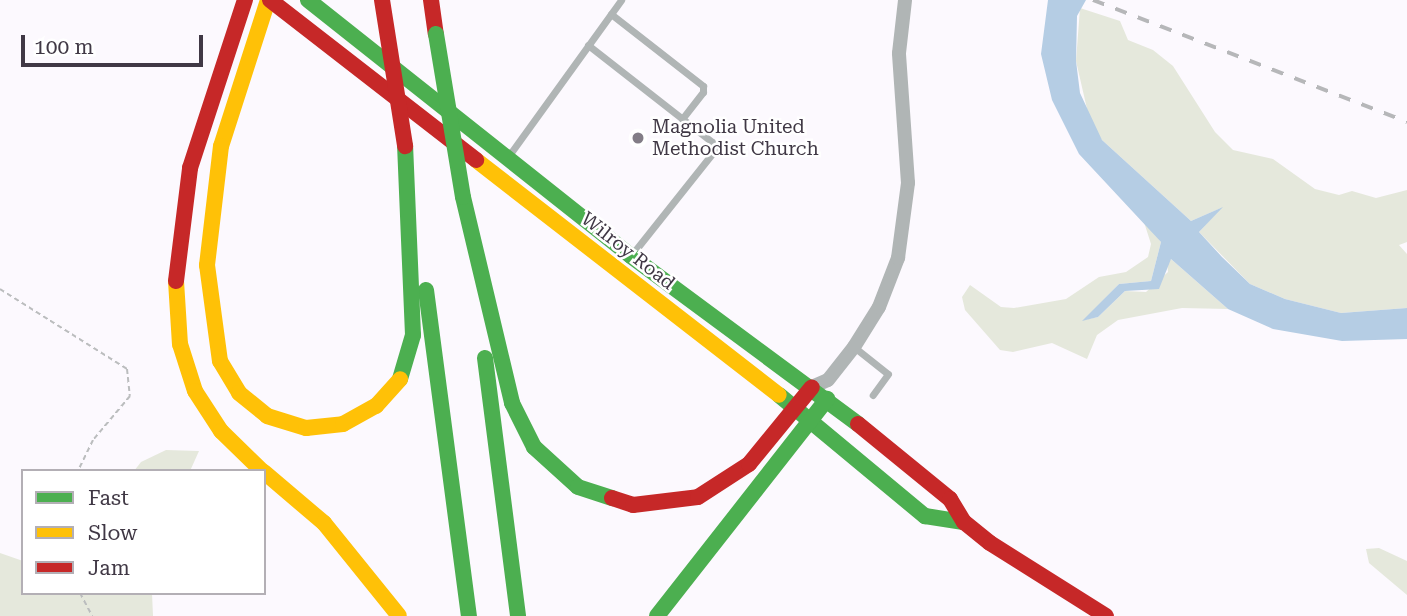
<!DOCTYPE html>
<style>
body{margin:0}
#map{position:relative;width:1407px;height:616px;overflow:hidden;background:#fcf9fe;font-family:"Roboto Serif",serif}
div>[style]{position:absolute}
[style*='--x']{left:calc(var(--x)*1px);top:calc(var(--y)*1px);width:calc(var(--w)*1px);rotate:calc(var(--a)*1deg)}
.green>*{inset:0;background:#e5e8dc}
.water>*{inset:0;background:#b5cde4}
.path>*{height:2px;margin-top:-1px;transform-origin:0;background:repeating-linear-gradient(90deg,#bbbdbe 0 5px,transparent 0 8.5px)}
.lane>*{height:7px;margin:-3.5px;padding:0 3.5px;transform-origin:3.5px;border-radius:3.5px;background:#b0b5b5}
.street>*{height:14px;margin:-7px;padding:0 7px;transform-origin:7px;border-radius:7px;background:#b0b5b5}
.fast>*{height:16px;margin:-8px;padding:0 8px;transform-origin:8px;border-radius:8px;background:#4caf50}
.slow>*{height:16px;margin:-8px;padding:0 8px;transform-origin:8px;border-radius:8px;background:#ffc107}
.jam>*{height:16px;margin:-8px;padding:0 8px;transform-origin:8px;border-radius:8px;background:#c62828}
.rail>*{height:3.5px;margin-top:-1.75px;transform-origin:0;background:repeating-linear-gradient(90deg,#b6b7b9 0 12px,transparent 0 24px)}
.fast-bridge>*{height:16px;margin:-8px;padding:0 8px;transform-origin:8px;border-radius:8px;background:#4caf50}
.jam-bridge>*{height:16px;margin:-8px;padding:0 8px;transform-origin:8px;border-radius:8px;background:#c62828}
.dots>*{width:19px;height:19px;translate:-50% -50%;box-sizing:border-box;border:4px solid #fff;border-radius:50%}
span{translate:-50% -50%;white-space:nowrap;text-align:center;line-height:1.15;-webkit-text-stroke:5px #fff;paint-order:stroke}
.poi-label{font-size:19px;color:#403845}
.left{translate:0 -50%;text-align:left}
.street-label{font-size:19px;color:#403845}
.legend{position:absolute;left:21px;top:469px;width:245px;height:126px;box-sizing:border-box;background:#fff;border:2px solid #b3afb5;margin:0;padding:9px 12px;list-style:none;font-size:21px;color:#403845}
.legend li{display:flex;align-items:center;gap:14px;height:35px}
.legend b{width:35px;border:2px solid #b3afb5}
.scale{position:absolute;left:21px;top:35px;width:182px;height:32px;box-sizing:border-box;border:4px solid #403845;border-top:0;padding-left:9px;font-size:21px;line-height:24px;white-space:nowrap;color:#403845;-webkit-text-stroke:5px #fff;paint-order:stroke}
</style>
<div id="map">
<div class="green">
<i style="clip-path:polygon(1080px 8px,1120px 21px,1128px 40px,1153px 50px,1173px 66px,1215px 132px,1233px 150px,1273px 159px,1315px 189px,1339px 195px,1352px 191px,1376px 198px,1407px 190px,1407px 242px,1399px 245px,1407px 254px,1407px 308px,1341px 313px,1285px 299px,1250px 284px,1199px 232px,1221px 208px,1191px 221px,1102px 140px,1090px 122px,1076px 61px)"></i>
<i style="clip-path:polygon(1143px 219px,1161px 242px,1151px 281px,1119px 284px,1084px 320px,1098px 317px,1125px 291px,1146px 292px,1168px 272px,1167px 262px,1171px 259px,1228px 309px,1182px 308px,1118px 320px,1097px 335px,1087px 359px,1052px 343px,1013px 352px,1000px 350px,965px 310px,962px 297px,970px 285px,1001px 307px,1014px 308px,1066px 299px,1099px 277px,1126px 272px,1148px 257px,1151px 244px)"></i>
<i style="clip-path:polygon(166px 450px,199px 451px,190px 471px,134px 471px,141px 462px)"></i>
<i style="clip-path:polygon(1379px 548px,1407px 561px,1407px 595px,1369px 563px,1366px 549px)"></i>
<i style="clip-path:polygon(0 553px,23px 561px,23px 593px,152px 593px,153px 616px,0 616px)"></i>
</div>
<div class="water">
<i style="clip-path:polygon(1048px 0,1086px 0,1077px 16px,1076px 61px,1080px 93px,1102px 140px,1191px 221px,1223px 207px,1199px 232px,1222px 257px,1250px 284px,1285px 299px,1341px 313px,1407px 308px,1407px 339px,1342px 341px,1273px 329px,1228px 309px,1171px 259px,1159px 289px,1125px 291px,1098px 317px,1082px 321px,1119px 284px,1151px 281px,1161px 242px,1079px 154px,1052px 100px,1041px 54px)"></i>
</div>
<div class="path">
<i style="--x:0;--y:289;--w:150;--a:32.2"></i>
<i style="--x:127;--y:369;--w:27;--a:84"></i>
<i style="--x:130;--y:396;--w:57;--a:130.1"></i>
<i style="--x:93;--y:440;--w:34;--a:116"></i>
<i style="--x:80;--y:593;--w:26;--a:62"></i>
</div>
<div class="lane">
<i style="--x:611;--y:14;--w:117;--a:38"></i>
<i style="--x:703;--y:86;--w:6;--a:90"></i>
<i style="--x:703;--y:92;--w:34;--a:128"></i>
<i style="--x:588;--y:45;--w:157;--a:38"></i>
<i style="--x:712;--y:142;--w:9;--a:69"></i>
<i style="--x:715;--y:150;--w:130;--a:128.5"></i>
<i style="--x:510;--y:154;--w:190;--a:-54.2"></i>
<i style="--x:854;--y:347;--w:43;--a:38.5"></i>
<i style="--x:888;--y:374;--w:26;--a:126"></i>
</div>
<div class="street">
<i style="--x:812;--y:387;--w:17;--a:-24"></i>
<i style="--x:828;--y:380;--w:42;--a:-51.8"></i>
<i style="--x:854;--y:347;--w:47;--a:-58"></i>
<i style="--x:879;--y:307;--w:53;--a:-68.8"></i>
<i style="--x:898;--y:258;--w:76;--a:-82.4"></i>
<i style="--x:908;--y:183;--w:130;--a:-94"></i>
<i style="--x:899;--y:53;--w:53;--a:-83.5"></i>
</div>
<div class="fast">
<i style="--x:308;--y:0;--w:412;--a:38.4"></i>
<i style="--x:631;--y:256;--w:282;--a:36.5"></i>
<i style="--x:463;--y:197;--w:212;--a:76.6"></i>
<i style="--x:512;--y:403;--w:49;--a:63.4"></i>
<i style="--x:534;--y:447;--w:59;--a:42.3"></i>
<i style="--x:578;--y:487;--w:36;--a:18"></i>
<i style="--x:426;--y:290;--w:329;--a:82.5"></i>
<i style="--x:485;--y:358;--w:260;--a:82.7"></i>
<i style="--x:400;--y:379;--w:46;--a:-73.5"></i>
<i style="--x:413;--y:335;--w:189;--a:-92.4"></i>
<i style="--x:779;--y:395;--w:190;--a:39.7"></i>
<i style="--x:925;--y:516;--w:39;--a:9"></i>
<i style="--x:657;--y:616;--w:276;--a:-51.9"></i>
</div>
<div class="slow">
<i style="--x:268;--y:0;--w:153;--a:107.8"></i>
<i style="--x:221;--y:146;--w:120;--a:96.7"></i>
<i style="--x:207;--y:265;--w:97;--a:82.3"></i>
<i style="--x:220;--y:361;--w:37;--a:59"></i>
<i style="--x:239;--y:393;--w:36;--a:39"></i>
<i style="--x:267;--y:416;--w:41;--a:17.1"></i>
<i style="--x:306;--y:428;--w:37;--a:-6"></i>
<i style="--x:343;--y:424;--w:38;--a:-29"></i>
<i style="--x:376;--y:406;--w:36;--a:-48"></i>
<i style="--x:476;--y:160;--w:383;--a:37.8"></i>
<i style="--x:176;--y:281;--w:63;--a:86.4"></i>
<i style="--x:180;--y:344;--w:49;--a:72.3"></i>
<i style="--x:195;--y:391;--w:48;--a:57"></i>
<i style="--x:221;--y:431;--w:57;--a:44.3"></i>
<i style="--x:264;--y:472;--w:79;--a:40.4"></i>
<i style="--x:324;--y:523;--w:119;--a:51.1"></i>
</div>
<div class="jam">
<i style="--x:270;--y:0;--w:261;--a:37.8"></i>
<i style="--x:431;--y:0;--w:34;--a:82"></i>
<i style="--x:176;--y:281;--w:114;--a:-82.9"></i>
<i style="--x:190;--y:168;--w:177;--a:-71.9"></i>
<i style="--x:858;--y:424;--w:119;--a:39.2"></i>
<i style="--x:950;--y:499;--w:27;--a:59"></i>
<i style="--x:964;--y:522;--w:33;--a:39"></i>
<i style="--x:990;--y:543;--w:137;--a:32.2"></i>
<i style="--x:612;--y:498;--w:22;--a:18"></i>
<i style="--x:633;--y:505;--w:65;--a:-7"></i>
<i style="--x:698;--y:497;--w:61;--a:-32.9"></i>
<i style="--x:749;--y:464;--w:99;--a:-50.7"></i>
</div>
<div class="rail">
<i style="--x:1093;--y:0;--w:337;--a:21.2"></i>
</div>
<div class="fast-bridge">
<i style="--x:436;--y:34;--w:165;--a:80.6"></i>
</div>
<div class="jam-bridge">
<i style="--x:382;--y:0;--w:148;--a:81"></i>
</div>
<div class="dots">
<i style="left:638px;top:138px;background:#827c86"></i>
</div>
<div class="poi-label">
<span class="left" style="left:652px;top:138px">Magnolia United<br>Methodist Church</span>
</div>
<div class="street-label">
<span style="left:628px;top:251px;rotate:38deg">Wilroy Road</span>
</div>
<ul class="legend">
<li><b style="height:9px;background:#4caf50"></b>Fast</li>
<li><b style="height:9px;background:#ffc107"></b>Slow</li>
<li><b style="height:9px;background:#c62828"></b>Jam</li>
</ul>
<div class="scale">100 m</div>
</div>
